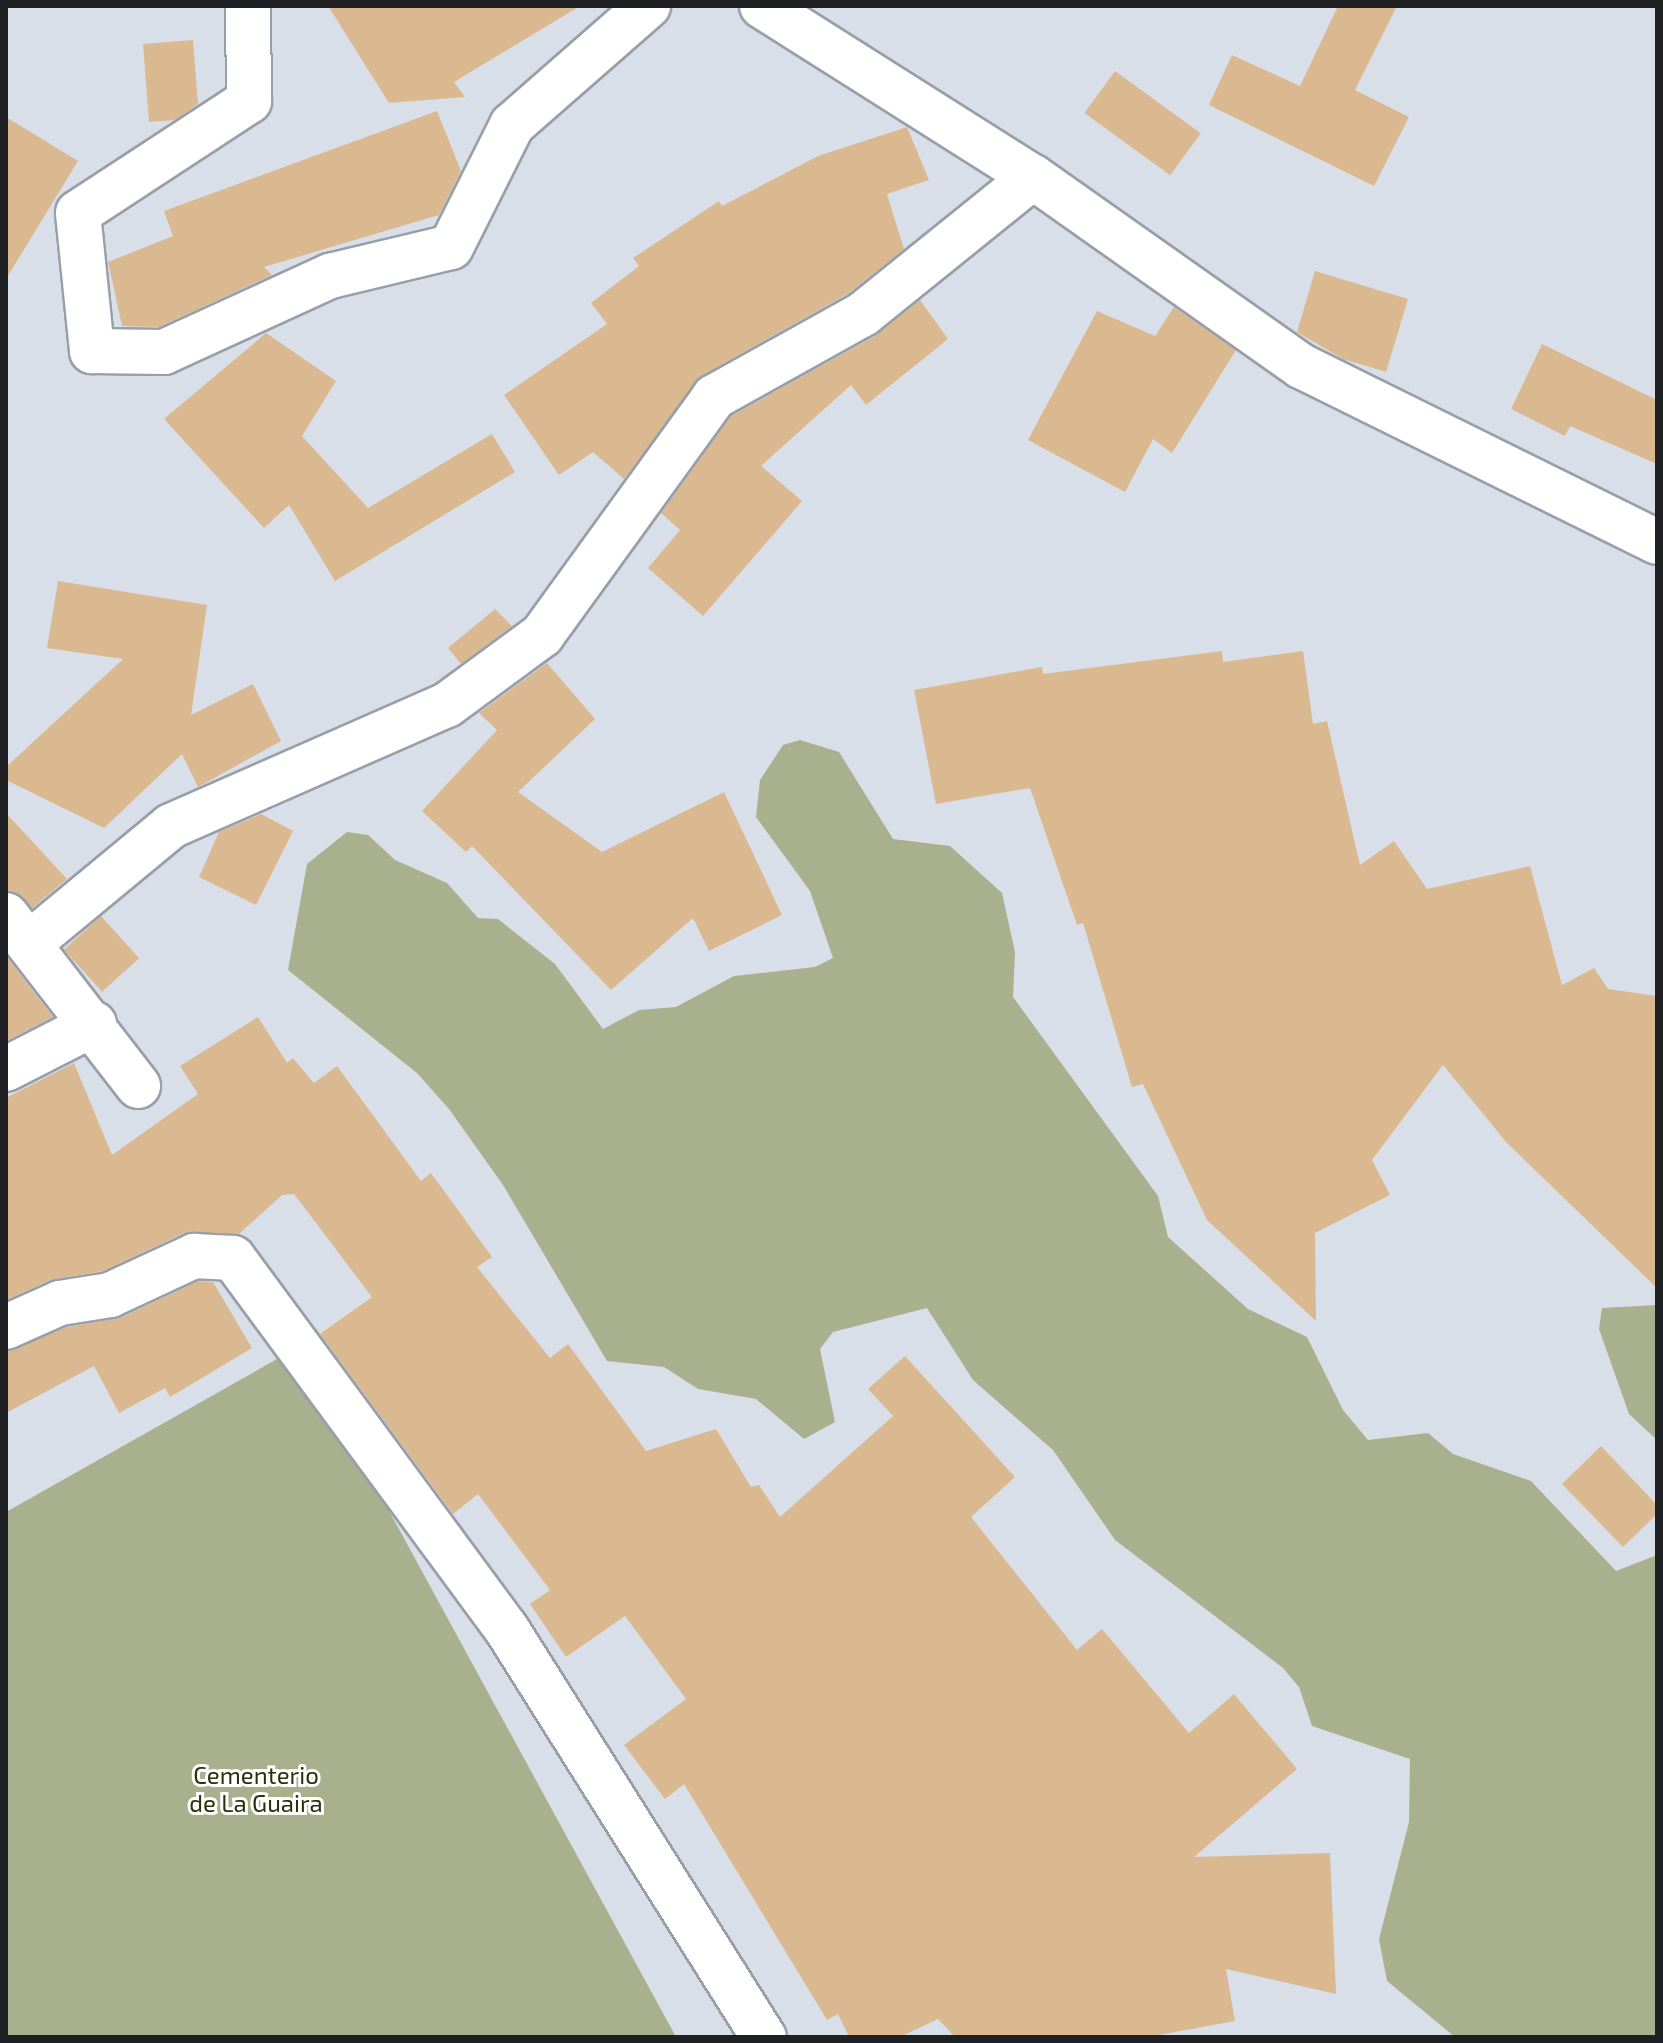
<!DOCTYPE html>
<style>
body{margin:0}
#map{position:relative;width:1663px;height:2043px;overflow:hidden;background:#d8dfe9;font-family:"Exo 2",sans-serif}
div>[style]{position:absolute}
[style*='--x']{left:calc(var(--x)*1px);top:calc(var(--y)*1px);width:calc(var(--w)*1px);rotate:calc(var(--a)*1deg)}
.green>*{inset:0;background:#a8b08d}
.building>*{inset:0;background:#dbb990;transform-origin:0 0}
.roads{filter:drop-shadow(2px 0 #989fa9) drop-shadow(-2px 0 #989fa9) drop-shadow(0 2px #989fa9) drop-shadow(0 -2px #989fa9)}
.street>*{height:44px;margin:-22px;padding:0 22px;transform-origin:22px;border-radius:22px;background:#fff}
span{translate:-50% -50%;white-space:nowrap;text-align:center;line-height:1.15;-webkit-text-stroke:6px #fff;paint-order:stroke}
.park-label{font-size:24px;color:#2a3009}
.frame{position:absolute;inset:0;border:8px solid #1e2024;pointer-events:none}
</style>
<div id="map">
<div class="green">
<i style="clip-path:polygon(800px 740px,839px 752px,893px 839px,950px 846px,1002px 893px,1015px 952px,1013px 997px,1158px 1196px,1168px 1237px,1248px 1309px,1307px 1337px,1343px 1410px,1368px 1440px,1428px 1433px,1453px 1454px,1531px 1481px,1616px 1571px,1657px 1555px,1657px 2037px,1455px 2037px,1387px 1981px,1379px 1939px,1409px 1822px,1410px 1759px,1312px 1726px,1299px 1687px,1283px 1668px,1115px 1540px,1053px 1450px,973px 1380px,927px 1308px,833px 1332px,820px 1349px,835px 1422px,804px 1439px,756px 1399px,698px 1389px,664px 1367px,607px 1361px,503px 1185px,449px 1109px,417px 1073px,288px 970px,307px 864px,347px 832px,368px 835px,395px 860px,447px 883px,478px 918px,498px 919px,555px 964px,603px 1029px,639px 1010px,676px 1007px,734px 976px,815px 967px,833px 958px,810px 891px,756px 817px,760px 780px,783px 745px)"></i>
<i style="clip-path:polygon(1657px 1305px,1657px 1440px,1629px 1414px,1599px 1329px,1602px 1308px)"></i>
<i style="clip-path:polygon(293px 1350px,334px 1410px,676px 2037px,6px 2037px,6px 1512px)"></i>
</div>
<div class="building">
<i style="clip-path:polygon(328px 6px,580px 6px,454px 82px,465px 97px,389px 103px)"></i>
<i style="clip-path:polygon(1338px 6px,1397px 6px,1355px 90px,1409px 117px,1374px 186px,1209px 105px,1232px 55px,1300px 86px)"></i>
<i style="clip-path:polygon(193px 40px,198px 104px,175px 120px,149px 122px,143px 44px)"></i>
<i style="left:1115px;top:71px;width:106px;height:52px;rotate:36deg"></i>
<i style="clip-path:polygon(437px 111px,461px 171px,439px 215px,264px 267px,272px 275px,159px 327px,122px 326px,108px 262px,173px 236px,164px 211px)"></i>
<i style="clip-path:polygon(6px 117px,78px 161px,6px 279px)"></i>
<i style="clip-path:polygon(907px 127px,929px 180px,887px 194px,904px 249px,849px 293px,701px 376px,624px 479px,593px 452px,559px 475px,504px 395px,607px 324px,591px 303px,639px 266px,633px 258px,719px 201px,722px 206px,818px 156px)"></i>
<i style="clip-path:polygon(1315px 271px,1408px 299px,1386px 372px,1343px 359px,1297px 332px)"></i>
<i style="clip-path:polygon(920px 300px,948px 339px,866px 405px,851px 385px,761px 466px,802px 501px,703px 616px,648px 568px,680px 530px,661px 513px,731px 416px,875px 336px)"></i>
<i style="clip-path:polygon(1174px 307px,1236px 350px,1172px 453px,1153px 439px,1125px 492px,1028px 440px,1097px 311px,1155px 336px)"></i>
<i style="clip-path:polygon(266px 333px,336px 381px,302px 436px,368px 508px,492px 434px,515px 472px,335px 581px,289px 505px,264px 528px,164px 419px)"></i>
<i style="clip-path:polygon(1542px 344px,1657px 400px,1657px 464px,1570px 426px,1565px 436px,1511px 409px)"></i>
<i style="clip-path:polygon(58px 581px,207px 605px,191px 715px,253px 684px,281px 741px,198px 787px,182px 754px,104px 828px,6px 780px,6px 767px,123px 659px,47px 648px)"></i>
<i style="clip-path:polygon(495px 609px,512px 626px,461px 664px,448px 648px)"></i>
<i style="clip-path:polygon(1222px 651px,1223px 662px,1303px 651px,1313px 724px,1327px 721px,1360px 865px,1394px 841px,1427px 889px,1530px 866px,1562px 985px,1594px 968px,1608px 989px,1657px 996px,1657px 1288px,1507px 1143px,1443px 1065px,1372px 1160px,1390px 1195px,1315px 1233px,1316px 1321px,1207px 1220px,1143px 1084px,1132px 1087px,1083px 923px,1077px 925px,1030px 788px,936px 804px,914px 690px,1042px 667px,1043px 674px)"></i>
<i style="clip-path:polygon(547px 663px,595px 719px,518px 792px,602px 852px,724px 792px,782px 915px,709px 951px,693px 918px,611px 990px,472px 846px,466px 852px,422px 811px,497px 730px,479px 713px)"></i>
<i style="clip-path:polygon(6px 813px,67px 879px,32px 908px,6px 891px)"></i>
<i style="clip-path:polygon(261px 814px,293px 831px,256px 905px,199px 877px,219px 832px)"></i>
<i style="left:101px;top:916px;width:57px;height:50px;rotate:48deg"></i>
<i style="clip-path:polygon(6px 956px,53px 1017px,6px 1041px)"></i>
<i style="clip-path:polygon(258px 1017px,287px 1063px,293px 1058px,314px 1083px,337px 1066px,421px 1181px,431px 1173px,492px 1257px,477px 1267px,550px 1358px,568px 1344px,646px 1451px,716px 1429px,751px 1487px,759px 1485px,780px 1517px,893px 1416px,868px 1389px,905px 1356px,1015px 1477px,971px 1517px,1077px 1650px,1102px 1629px,1189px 1733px,1234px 1694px,1297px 1769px,1194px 1857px,1330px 1853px,1336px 1994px,1226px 1969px,1235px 2021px,1148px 2037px,955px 2037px,938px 2019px,900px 2037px,849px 2037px,838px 2014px,827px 2020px,684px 1784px,665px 1799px,624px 1745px,686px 1699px,625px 1616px,566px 1657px,530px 1604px,550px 1590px,478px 1494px,453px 1514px,320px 1334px,372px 1297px,294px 1194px,282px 1195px,239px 1234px,184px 1233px,103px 1271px,50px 1280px,6px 1300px,6px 1098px,74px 1063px,112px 1155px,198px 1094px,180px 1066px)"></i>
<i style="clip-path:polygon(199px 1281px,213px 1282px,252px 1348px,170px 1397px,165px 1388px,119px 1413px,94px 1366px,6px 1413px,6px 1352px,67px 1327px,120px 1318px)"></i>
<i style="clip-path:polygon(1601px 1446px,1657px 1505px,1657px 1514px,1623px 1547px,1562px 1484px)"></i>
</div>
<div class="roads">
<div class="street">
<i style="--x:248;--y:6;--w:95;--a:89.4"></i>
<i style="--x:249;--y:101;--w:204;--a:146.8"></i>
<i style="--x:78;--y:213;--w:139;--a:84.2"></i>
<i style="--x:92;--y:351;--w:72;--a:0.8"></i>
<i style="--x:164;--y:352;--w:183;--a:-24.6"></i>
<i style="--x:330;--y:276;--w:124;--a:-13.5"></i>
<i style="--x:451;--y:247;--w:136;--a:-63.4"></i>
<i style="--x:512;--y:125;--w:181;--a:-41.2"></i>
<i style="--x:762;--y:6;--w:320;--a:32.3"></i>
<i style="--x:1033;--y:177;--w:328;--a:35.2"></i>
<i style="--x:1301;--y:366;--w:397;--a:26.3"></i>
<i style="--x:6;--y:915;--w:216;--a:52.3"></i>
<i style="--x:31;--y:942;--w:182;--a:-39.6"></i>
<i style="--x:171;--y:826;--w:301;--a:-23.7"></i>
<i style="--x:447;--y:705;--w:118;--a:-36.4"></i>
<i style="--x:542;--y:635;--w:294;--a:-54.1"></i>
<i style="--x:714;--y:397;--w:171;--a:-29.1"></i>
<i style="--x:863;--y:314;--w:218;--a:-38.9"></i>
<i style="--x:6;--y:1069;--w:99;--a:-27.1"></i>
<i style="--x:6;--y:1327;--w:59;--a:-24"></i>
<i style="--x:60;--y:1303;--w:51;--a:-9.1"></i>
<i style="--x:110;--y:1295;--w:93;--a:-24.9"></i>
<i style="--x:194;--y:1256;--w:39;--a:3"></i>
<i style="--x:233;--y:1258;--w:460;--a:53.6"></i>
<i style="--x:506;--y:1628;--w:484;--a:57.8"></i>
</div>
</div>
<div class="park-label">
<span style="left:256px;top:1789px">Cementerio<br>de La Guaira</span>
</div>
<div class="frame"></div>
</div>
